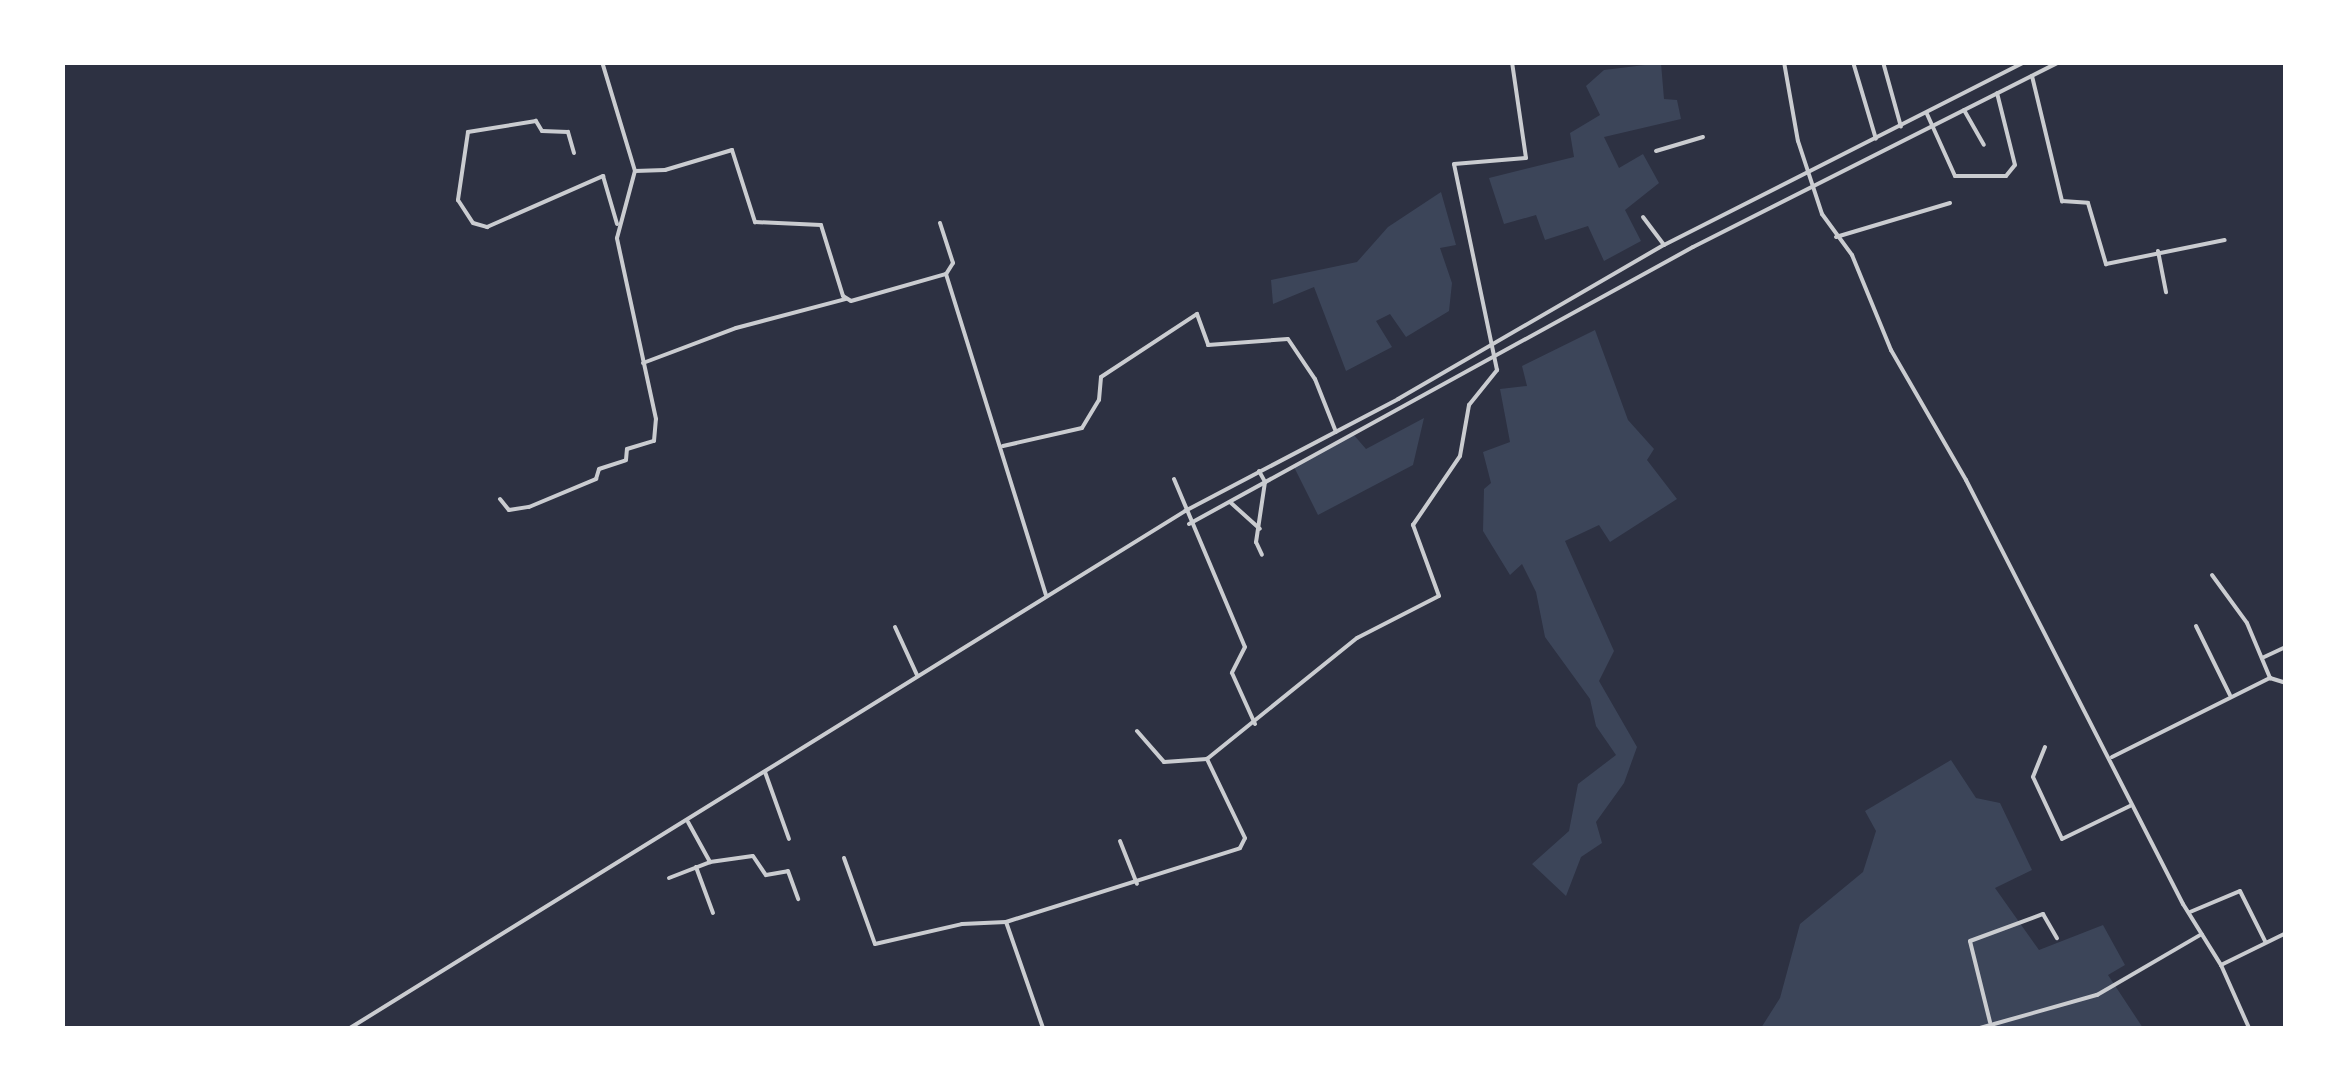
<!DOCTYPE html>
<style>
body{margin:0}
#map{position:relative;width:2348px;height:1091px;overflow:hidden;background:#2d3142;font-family:"Sofia Sans Condensed",sans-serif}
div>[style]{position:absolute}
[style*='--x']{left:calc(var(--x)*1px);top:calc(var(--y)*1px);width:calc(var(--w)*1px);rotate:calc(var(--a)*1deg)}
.green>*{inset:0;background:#3c4559}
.minor>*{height:4px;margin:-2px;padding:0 2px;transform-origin:2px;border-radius:2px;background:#caccd0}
span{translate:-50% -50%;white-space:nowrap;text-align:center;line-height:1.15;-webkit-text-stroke:8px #fff;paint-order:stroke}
.frame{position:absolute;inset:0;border:65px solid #fff;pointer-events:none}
</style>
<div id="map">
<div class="green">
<i style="clip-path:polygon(1661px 63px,1664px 99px,1677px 100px,1681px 119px,1604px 137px,1619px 168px,1643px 154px,1659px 183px,1625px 210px,1641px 241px,1604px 261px,1588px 226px,1545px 240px,1536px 215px,1504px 224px,1489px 178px,1574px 157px,1570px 133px,1600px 115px,1586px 86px,1604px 70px)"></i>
<i style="clip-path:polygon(1441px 192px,1456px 245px,1440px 248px,1452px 283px,1449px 311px,1406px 337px,1390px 314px,1376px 321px,1392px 347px,1346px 371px,1314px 287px,1273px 304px,1271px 280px,1357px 262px,1388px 227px)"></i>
<i style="clip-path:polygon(1595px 330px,1628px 420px,1654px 449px,1647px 460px,1677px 499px,1610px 542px,1599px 525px,1565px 541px,1614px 651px,1599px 681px,1637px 747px,1624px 783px,1596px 822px,1602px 843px,1581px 857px,1566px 896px,1532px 864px,1569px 831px,1578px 784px,1616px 755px,1596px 726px,1590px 699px,1545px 637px,1536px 592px,1522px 564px,1510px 575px,1483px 531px,1484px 489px,1491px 483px,1483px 452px,1510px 442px,1500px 389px,1527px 386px,1522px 366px)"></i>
<i style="clip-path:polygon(1424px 418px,1413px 465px,1318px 515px,1293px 465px,1353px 434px,1366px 449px)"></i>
<i style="clip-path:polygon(1951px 760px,1976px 798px,2000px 803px,2032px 870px,1995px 888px,2039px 950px,2103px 925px,2125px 965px,2108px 975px,2143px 1028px,1761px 1028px,1780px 998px,1800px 924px,1863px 872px,1876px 831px,1865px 811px)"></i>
</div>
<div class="minor">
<i style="--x:1784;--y:62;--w:80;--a:80"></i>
<i style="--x:1798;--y:141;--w:77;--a:71.8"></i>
<i style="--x:1822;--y:214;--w:51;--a:53.8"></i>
<i style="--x:1852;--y:255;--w:103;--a:67.7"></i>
<i style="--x:1891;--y:350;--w:150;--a:60"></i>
<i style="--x:1966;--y:480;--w:476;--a:62.9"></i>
<i style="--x:2183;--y:904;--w:72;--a:58.1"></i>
<i style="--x:2221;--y:965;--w:72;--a:-26.2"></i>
<i style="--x:1853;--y:62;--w:80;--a:73.4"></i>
<i style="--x:1883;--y:62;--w:67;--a:74.5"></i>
<i style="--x:2032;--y:76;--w:129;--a:76.5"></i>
<i style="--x:2062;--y:201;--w:26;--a:4"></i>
<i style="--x:2088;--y:203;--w:64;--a:73.6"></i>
<i style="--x:2106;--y:264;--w:121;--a:-11.4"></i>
<i style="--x:1964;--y:110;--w:40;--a:60.3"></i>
<i style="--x:1927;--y:114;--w:68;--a:65.7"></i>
<i style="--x:1955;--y:176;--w:51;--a:0"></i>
<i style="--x:2006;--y:176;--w:14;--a:-51"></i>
<i style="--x:2015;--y:165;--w:74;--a:-104"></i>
<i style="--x:1656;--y:151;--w:49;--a:-16.6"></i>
<i style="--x:574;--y:153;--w:22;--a:-106"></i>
<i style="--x:568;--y:132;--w:26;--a:-178"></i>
<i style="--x:542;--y:131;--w:12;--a:-121"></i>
<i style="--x:536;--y:121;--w:69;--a:170.8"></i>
<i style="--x:468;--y:132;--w:69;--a:98.4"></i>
<i style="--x:458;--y:200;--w:27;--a:57"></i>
<i style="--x:473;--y:223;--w:15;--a:16"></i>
<i style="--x:487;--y:227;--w:127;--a:-23.7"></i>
<i style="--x:603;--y:176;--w:50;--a:73.7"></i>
<i style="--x:635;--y:171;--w:30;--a:-2"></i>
<i style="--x:665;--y:170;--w:70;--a:-16.6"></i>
<i style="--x:732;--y:150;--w:76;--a:72.3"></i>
<i style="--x:755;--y:222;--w:66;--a:2.6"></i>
<i style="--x:821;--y:225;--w:74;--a:72.8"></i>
<i style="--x:843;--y:296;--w:9;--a:32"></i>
<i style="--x:851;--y:301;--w:99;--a:-15.9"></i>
<i style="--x:1643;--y:217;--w:35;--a:53"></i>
<i style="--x:940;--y:223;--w:42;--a:72"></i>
<i style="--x:953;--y:263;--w:13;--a:122"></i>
<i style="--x:946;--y:274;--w:336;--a:72.7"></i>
<i style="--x:1836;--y:237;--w:119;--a:-16.6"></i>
<i style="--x:2158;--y:251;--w:42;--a:79"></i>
<i style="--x:643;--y:363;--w:99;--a:-20.6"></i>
<i style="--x:736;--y:328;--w:114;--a:-14.8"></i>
<i style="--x:1003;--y:446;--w:81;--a:-12.8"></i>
<i style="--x:1082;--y:428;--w:33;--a:-59"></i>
<i style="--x:1099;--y:400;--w:23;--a:-85"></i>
<i style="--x:1101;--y:377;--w:115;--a:-33.3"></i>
<i style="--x:1197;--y:314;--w:33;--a:70"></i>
<i style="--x:1208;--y:345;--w:80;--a:-4.3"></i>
<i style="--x:1288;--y:339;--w:48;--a:56"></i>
<i style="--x:1315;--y:379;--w:57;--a:68.4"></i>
<i style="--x:1259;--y:471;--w:13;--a:61"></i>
<i style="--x:1265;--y:482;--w:61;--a:98.5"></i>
<i style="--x:1256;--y:542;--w:14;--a:65"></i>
<i style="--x:1174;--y:479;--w:182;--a:67.1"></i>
<i style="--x:1245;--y:647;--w:29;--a:117"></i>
<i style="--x:1232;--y:673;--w:56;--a:65.7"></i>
<i style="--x:500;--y:499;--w:14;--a:51"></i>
<i style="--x:509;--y:510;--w:20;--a:-9"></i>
<i style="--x:529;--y:507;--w:73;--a:-22.7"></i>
<i style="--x:596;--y:479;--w:10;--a:-73"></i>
<i style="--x:599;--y:469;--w:28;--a:-18"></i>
<i style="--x:626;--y:460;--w:11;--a:-85"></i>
<i style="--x:627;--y:449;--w:28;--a:-17"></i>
<i style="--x:654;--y:441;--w:22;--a:-85"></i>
<i style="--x:656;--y:419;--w:185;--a:-102.2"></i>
<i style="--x:617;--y:238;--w:69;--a:-75"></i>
<i style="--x:635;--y:171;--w:114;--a:-106.8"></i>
<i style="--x:1230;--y:502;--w:40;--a:42"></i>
<i style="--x:1189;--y:524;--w:575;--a:-28.79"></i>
<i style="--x:1693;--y:247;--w:410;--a:-26.8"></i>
<i style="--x:2212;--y:575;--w:59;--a:53.9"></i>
<i style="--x:2247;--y:623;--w:60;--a:67.3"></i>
<i style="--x:2196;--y:626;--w:77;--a:63.8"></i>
<i style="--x:895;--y:627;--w:53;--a:65.4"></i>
<i style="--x:2262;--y:658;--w:26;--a:-25"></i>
<i style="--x:1137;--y:731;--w:41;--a:48.9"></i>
<i style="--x:1164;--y:762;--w:43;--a:-4"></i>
<i style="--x:2045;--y:747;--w:32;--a:112"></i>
<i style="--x:2033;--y:777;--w:68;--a:64.9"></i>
<i style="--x:2062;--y:839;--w:76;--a:-25.9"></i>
<i style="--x:2112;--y:757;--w:177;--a:-26.6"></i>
<i style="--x:2270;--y:678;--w:17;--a:17"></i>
<i style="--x:765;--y:772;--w:71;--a:70.3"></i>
<i style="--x:688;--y:822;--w:46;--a:61.2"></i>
<i style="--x:710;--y:862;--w:43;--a:-7.9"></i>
<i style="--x:753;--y:856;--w:23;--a:56"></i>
<i style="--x:766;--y:875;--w:22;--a:-10"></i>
<i style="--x:788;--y:871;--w:30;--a:70"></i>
<i style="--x:1120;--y:841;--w:46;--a:68.4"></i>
<i style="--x:844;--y:858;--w:91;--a:70.2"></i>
<i style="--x:875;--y:944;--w:89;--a:-12.9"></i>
<i style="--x:962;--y:924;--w:44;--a:-2.6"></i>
<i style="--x:696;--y:867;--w:49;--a:69.7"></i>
<i style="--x:669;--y:878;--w:44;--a:-21.3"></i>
<i style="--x:2190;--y:912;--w:54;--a:-22.8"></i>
<i style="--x:2240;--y:891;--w:56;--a:63.4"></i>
<i style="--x:2221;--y:965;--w:69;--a:66"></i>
<i style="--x:1990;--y:1022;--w:83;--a:-103.9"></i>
<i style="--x:1970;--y:941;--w:78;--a:-20.3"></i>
<i style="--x:2043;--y:914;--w:28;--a:60"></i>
<i style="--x:350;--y:1028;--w:982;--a:-31.76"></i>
<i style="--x:1185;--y:511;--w:241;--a:-27.7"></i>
<i style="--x:1398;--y:399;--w:307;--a:-30.1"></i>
<i style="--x:1664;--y:245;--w:405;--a:-26.9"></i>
<i style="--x:1043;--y:1028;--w:112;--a:-109.2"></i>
<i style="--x:1006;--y:922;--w:245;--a:-17.5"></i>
<i style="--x:1240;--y:848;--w:11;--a:-63"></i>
<i style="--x:1245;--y:838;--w:88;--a:-115.7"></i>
<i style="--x:1207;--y:759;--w:193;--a:-38.9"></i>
<i style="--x:1357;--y:638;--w:92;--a:-27.1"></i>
<i style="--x:1439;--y:596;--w:76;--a:-110.1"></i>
<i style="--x:1413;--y:525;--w:83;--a:-55.7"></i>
<i style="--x:1460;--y:456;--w:52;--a:-80"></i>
<i style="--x:1469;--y:405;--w:45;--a:-51.3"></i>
<i style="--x:1497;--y:370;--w:210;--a:-101.8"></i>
<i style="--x:1454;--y:164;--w:72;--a:-4.8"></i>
<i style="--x:1526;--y:158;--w:97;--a:-98.3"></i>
<i style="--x:1980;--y:1028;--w:122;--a:-15.8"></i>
<i style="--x:2097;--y:995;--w:121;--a:-30.2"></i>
</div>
<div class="frame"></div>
</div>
